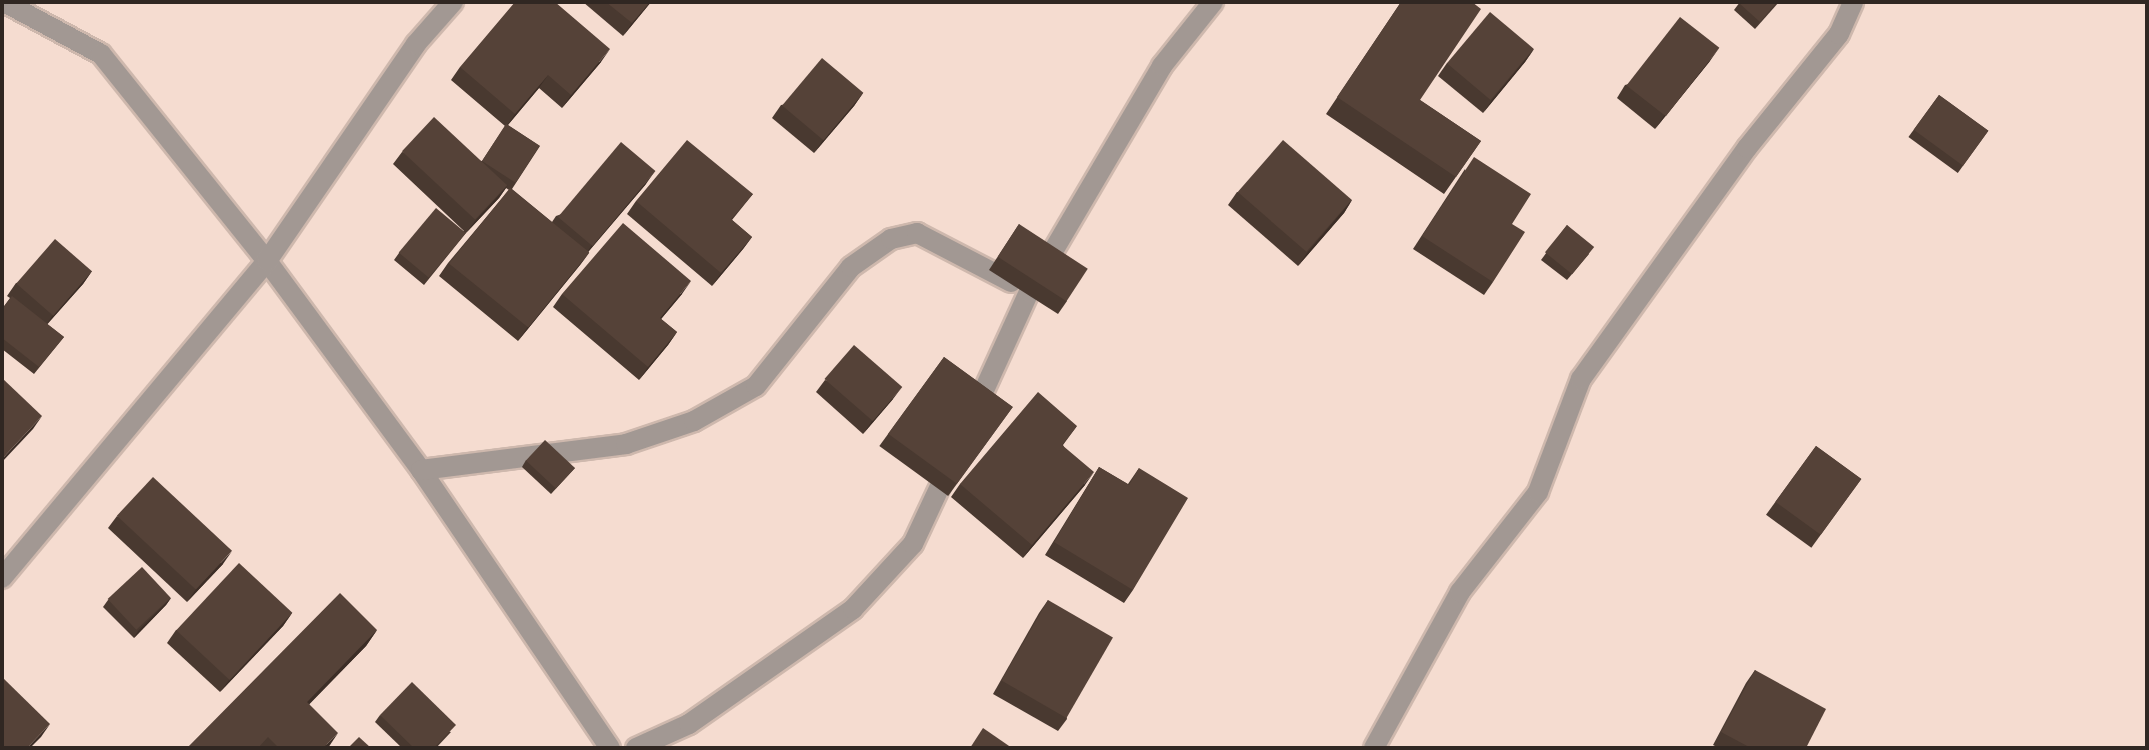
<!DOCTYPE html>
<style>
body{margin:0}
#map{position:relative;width:2149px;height:750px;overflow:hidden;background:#f5dcd0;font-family:"Public Sans",sans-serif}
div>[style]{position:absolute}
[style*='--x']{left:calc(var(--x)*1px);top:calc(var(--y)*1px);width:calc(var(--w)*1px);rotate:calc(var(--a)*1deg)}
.roads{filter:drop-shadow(2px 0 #ceb8ad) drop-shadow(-2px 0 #ceb8ad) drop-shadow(0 2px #ceb8ad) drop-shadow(0 -2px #ceb8ad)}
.street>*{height:20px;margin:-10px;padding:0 10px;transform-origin:10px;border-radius:10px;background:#a29893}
.wall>*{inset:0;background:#493930;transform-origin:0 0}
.shaded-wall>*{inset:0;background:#3c2e27}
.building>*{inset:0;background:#554238;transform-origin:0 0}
span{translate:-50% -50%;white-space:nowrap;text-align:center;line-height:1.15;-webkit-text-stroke:8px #fff;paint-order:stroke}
.frame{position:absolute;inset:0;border:4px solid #302722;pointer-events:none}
</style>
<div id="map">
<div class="roads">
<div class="street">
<i style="--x:4;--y:2;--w:110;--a:28.2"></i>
<i style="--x:101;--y:54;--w:265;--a:51.3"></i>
<i style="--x:267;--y:261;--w:260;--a:53.6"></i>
<i style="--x:421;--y:470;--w:336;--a:55.8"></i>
<i style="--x:974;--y:412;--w:132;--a:-65.4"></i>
<i style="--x:1029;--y:292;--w:262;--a:-59.5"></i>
<i style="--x:1162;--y:66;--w:82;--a:-51.4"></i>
<i style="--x:421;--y:470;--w:207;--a:-7.2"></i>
<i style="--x:626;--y:444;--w:72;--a:-18.7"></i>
<i style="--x:694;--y:421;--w:71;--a:-29.4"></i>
<i style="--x:756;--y:386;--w:152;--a:-51.4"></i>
<i style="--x:851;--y:267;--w:49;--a:-35"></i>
<i style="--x:891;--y:239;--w:27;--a:-13"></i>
<i style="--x:917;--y:233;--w:106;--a:27.5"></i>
<i style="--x:2;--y:578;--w:413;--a:-50.1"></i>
<i style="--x:267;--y:261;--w:263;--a:-55.5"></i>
<i style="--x:416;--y:44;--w:56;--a:-48.6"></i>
<i style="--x:636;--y:748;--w:58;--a:-24.4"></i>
<i style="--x:689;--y:724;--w:200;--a:-35"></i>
<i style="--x:853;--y:609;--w:88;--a:-47.3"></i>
<i style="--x:913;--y:544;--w:85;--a:-64.9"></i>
<i style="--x:1374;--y:748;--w:178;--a:-61.1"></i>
<i style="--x:1460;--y:592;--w:127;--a:-52"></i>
<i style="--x:1538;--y:492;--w:121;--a:-69.2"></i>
<i style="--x:1581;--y:379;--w:284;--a:-54.3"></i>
<i style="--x:1747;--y:148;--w:146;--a:-51.1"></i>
<i style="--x:1839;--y:34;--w:35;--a:-66"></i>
</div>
</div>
<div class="wall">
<i style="clip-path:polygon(583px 2px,651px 2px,623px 36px)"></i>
<i style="clip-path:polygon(1401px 2px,1420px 100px,1481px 141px,1444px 194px,1326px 114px)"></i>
<i style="clip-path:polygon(1740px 2px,1779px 2px,1755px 29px,1734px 10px)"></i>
<i style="clip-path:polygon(1534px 49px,1525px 62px,1483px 113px,1438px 76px,1447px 63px)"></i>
<i style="clip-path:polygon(1710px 61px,1655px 129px,1617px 98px,1625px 85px)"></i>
<i style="clip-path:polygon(601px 62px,562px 108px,539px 88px,508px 125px,540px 146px,512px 189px,552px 222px,556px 216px,646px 184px,588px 252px,589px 253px,580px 265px,518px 341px,439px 276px,448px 263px,509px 190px,506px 188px,499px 198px,466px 233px,424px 285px,394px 260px,399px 253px,464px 231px,393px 164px,402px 152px,482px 161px,505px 126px,451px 80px,460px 67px)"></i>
<i style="clip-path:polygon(863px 93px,854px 106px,814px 153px,772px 118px,781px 105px)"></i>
<i style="left:1939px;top:95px;width:61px;height:52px;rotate:36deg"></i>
<i style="clip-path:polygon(1465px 169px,1493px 282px,1484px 295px,1413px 249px)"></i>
<i style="clip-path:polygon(1237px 192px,1352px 200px,1344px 213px,1298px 266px,1228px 205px)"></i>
<i style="clip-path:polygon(753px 194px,732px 220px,752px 237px,743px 249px,712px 286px,627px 214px,636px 201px)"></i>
<i style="clip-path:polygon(1019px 224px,1067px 301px,1058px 314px,989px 270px)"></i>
<i style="clip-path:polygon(1567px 225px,1589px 254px,1567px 280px,1541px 260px)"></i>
<i style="clip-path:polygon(92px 271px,83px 284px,47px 324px,64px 337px,34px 374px,2px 349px,2px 309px,10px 298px,7px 296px,16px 283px)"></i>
<i style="clip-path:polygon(562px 294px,682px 294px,661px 319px,677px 332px,668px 345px,639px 380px,553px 307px)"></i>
<i style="left:944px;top:357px;width:85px;height:110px;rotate:36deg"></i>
<i style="clip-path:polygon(825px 380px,893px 399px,863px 434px,816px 392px)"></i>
<i style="clip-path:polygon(1077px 426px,1063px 445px,1085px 485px,1023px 558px,951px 497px,960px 484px)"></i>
<i style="left:1816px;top:446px;width:56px;height:85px;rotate:36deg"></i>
<i style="clip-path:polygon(526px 460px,575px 468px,551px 494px,522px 467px)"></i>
<i style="clip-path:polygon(1099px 467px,1128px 484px,1139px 468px,1133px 590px,1124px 603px,1045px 555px)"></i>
<i style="clip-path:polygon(117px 516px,223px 564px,187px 602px,108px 528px)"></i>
<i style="clip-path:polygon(171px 598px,166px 605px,134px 638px,103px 607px,108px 600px)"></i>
<i style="clip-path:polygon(1048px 600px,1067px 719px,1058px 731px,993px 694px,1039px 613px)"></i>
<i style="clip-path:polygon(292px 613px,283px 626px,220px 692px,167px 643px,176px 630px)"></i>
<i style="clip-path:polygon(377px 630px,366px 646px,309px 704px,328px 748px,187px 748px)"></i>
<i style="clip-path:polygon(1755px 670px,1806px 748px,1719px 748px,1713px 745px,1746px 683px)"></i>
<i style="clip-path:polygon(380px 715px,451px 732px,436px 748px,402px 748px,375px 722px)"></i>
</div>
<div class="shaded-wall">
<i style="clip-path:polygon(650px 2px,651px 2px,623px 36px,632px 23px)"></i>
<i style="clip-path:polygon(1719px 48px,1710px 61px,1655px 129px,1664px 116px)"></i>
<i style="clip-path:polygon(610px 49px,601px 62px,562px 108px,571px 95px)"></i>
<i style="clip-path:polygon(1534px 49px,1525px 62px,1483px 113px,1492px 100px)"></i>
<i style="clip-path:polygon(548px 75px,539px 88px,506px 127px,515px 114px)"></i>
<i style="clip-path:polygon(863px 93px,854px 106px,814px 153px,823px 140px)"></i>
<i style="clip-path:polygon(655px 171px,646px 184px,583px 258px,592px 245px)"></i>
<i style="clip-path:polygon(508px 185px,499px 198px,466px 233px,475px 221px)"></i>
<i style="clip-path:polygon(1352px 200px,1344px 213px,1298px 266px,1307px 253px)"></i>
<i style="clip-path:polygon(752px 237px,743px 249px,712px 286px,721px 273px)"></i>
<i style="clip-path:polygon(589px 253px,580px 265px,518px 341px,527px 328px)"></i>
<i style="clip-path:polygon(92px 271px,83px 284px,44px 328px,53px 315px)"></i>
<i style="clip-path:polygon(691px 281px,682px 294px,651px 331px,660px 318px)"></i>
<i style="clip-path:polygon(677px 332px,668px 345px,639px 380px,648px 367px)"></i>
<i style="clip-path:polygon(902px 387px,893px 399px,863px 434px,872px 421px)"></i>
<i style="clip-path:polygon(42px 416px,33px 429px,2px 462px,2px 459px)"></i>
<i style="clip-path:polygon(1094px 472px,1085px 485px,1023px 558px,1032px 545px)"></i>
<i style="clip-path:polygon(232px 551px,223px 564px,187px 602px,196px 589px)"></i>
<i style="clip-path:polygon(171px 598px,166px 605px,134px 638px,138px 631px)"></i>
<i style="clip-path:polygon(292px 613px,283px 626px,220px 692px,229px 680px)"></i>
<i style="clip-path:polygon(377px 630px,366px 646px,295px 719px,307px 702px)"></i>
<i style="clip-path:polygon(50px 724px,41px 737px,30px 748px,27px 748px)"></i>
<i style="clip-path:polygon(338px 733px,328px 748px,323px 748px)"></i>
</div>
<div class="building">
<i style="clip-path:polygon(515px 2px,555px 2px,610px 49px,571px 95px,548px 75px,515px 114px,460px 67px)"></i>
<i style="clip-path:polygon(606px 2px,650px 2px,632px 23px)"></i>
<i style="clip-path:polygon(1401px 2px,1472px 2px,1481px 9px,1420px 100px,1481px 141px,1456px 177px,1337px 97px)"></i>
<i style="clip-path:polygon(1740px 2px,1777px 2px,1760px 22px,1739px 3px)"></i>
<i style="left:1490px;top:12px;width:57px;height:67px;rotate:40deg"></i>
<i style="left:1680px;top:17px;width:50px;height:87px;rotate:38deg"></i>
<i style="left:822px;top:58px;width:54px;height:62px;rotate:40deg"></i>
<i style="left:1939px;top:95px;width:61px;height:43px;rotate:36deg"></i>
<i style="left:434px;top:117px;width:100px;height:47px;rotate:43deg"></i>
<i style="left:506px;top:124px;width:40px;height:44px;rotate:33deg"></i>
<i style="clip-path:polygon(687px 140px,753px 194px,731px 219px,752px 237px,721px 273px,636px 201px)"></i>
<i style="left:1283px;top:140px;width:91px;height:69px;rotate:41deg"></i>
<i style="left:621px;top:142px;width:45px;height:98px;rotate:40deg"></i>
<i style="clip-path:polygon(1474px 157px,1531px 194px,1512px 224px,1525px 232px,1493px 282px,1422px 236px)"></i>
<i style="left:510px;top:188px;width:102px;height:97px;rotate:39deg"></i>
<i style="left:436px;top:208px;width:39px;height:58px;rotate:40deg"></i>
<i style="clip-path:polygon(623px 223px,691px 281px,660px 318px,677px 332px,648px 367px,562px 294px)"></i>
<i style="left:1019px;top:224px;width:82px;height:39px;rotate:33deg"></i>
<i style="left:1567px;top:225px;width:35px;height:35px;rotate:39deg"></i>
<i style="left:55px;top:239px;width:49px;height:59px;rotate:41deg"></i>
<i style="clip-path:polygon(12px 296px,64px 337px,39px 367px,2px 338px,2px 309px)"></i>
<i style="left:854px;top:345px;width:64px;height:45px;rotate:41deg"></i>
<i style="left:944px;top:357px;width:85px;height:95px;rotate:36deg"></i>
<i style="clip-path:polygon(2px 378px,42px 416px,2px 459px)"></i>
<i style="clip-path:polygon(1038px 392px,1077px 426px,1062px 445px,1094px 472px,1032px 545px,960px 484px)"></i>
<i style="left:545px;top:440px;width:41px;height:28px;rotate:43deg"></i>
<i style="left:1816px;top:446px;width:56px;height:69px;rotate:36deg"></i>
<i style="clip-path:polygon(1099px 467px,1129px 485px,1139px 468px,1188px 498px,1133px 590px,1054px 542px)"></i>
<i style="left:153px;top:477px;width:108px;height:53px;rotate:43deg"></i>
<i style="left:239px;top:563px;width:73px;height:92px;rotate:43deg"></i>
<i style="left:142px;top:567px;width:42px;height:47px;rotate:47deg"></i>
<i style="clip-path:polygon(340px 593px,377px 630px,307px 702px,338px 733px,323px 748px,279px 748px,268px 737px,258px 748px,187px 748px)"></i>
<i style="left:1048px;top:600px;width:75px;height:93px;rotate:30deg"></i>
<i style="clip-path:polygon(1755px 670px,1826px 709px,1806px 748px,1751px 748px,1721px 732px)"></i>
<i style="clip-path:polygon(2px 677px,50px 724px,27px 748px,2px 748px)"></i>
<i style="clip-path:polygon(412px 682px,456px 725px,434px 748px,414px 748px,380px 715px)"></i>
<i style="clip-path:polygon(983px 728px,1012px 748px,970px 748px)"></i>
<i style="clip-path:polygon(359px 737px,371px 748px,348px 748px)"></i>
</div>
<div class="frame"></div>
</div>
